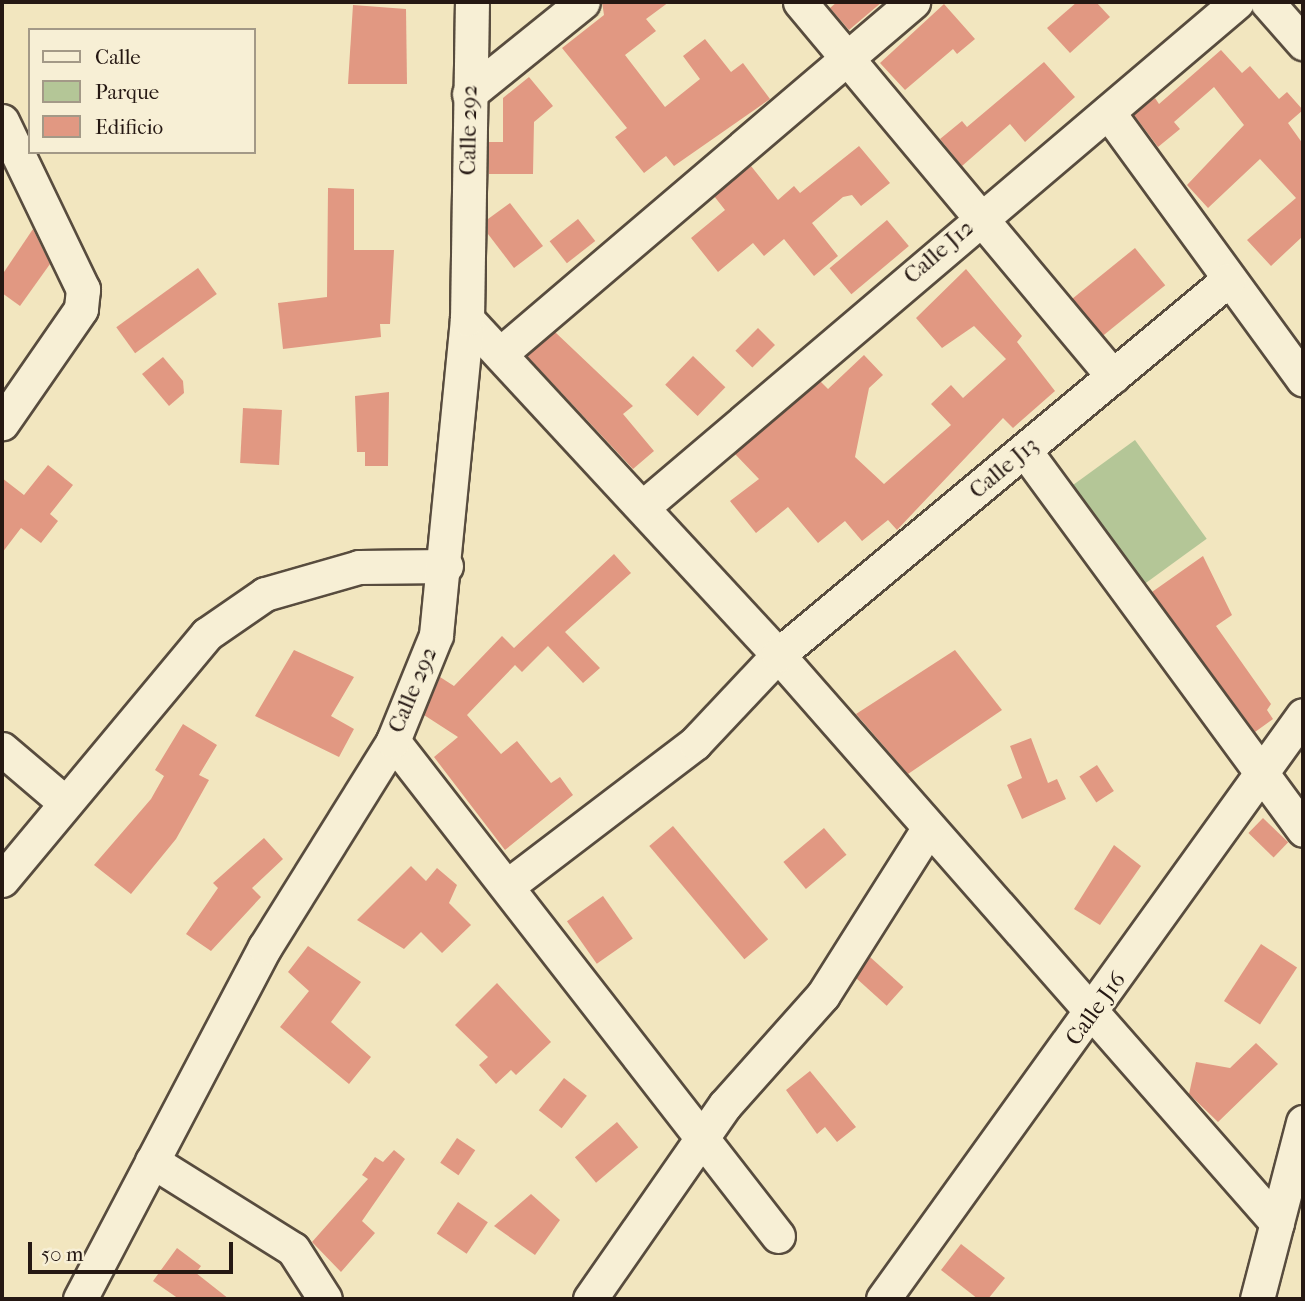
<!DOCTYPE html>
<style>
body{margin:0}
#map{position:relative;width:1305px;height:1301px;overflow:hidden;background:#f2e6bf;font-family:"IM FELL French Canon",serif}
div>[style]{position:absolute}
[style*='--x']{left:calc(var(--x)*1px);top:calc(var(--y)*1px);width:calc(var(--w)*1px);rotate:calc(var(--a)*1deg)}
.green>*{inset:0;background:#b4c697;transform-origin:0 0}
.building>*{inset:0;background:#e19882;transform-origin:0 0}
.roads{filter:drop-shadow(2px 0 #584c3e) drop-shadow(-2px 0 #584c3e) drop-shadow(0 2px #584c3e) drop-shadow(0 -2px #584c3e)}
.minor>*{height:33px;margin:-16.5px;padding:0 16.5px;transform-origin:16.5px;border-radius:16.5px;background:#f7efd5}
span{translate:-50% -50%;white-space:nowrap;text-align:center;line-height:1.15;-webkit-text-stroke:5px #f7efd5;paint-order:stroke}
.street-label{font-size:23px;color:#251813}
.frame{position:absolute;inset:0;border:4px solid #251813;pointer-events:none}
.legend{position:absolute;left:28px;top:28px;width:228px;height:126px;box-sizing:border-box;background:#f7efd5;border:2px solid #a39987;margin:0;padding:9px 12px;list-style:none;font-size:21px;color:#251813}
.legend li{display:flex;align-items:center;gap:14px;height:35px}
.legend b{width:35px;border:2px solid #a39987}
.scale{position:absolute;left:28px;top:1242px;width:205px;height:32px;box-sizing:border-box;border:4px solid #251813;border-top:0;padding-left:9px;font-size:21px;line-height:24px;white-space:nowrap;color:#251813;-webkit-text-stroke:5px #f7efd5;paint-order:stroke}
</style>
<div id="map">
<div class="green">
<i style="left:1135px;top:440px;width:122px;height:80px;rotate:54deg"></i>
</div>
<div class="building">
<i style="clip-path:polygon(602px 2px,669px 2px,646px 19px,656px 31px,625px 55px,665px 107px,700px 79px,683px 56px,705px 39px,731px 72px,743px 63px,770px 99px,674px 166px,666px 156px,644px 173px,615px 137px,627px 128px,562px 48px,604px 15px)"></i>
<i style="clip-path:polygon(837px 2px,882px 2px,849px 30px,830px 8px)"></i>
<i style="clip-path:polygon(1077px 2px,1096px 2px,1110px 17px,1070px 53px,1047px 28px)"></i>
<i style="clip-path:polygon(944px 4px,975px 39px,957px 54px,953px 49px,905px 90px,880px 63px)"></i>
<i style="clip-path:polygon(353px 5px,406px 9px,407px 84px,348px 84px)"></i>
<i style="clip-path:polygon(1221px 50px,1242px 73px,1250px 66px,1279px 99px,1287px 92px,1303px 110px,1288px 123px,1303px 144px,1303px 236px,1271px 266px,1247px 240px,1296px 198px,1260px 159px,1208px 208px,1187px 185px,1244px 125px,1214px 87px,1174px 122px,1180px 129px,1158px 147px,1134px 115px,1155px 98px,1159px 104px)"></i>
<i style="clip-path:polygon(1044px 62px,1075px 97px,1025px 142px,1010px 124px,962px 166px,940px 139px,962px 121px,967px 127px)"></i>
<i style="clip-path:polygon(529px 77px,553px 106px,534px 122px,533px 174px,489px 174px,489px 142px,503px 142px,503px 98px)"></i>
<i style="clip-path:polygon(859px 146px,890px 183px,861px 206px,852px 195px,843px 197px,812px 223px,838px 256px,814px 276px,784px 239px,764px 256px,753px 243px,718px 272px,691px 238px,725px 210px,714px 196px,751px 166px,778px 200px,794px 186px,800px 193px)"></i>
<i style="clip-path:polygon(328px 188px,354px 189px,354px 250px,394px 250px,390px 324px,380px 324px,381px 337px,283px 349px,278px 303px,327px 297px)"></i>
<i style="clip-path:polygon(510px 203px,543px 246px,514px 268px,488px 234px,488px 219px)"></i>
<i style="left:578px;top:219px;width:28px;height:36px;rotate:52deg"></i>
<i style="left:887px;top:220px;width:34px;height:75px;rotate:50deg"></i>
<i style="clip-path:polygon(33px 229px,50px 264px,20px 306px,2px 293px,2px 275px)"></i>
<i style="left:1135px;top:248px;width:48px;height:81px;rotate:51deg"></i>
<i style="left:198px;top:268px;width:32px;height:101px;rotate:54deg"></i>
<i style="clip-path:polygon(966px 269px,1022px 336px,1017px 342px,1055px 391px,1013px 428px,1003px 418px,897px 530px,888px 520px,862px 541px,845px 521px,818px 543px,788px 507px,756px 533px,730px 501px,759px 479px,735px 454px,820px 381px,828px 389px,864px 355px,883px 375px,869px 388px,855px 457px,884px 484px,951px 425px,931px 404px,951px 385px,963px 398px,1006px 359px,974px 326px,942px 348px,916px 318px)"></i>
<i style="left:758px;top:328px;width:24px;height:32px;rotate:45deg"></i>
<i style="clip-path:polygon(555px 332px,633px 406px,623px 414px,654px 451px,633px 469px,527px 356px)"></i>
<i style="left:693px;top:356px;width:45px;height:40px;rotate:44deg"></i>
<i style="clip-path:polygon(163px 357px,183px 381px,184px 393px,169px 406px,142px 374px)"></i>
<i style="clip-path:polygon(389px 392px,388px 466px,365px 466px,365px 452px,357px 452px,355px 396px)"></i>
<i style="left:243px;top:408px;width:39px;height:55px;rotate:3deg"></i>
<i style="clip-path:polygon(48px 465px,73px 485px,50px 514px,58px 521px,41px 543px,21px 528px,2px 553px,2px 478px,24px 495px)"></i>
<i style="clip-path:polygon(614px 554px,631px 573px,565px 632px,600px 668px,583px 683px,548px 646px,522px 672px,515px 665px,467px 715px,501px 754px,517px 741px,551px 783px,560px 777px,573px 795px,505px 850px,434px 757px,458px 737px,424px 715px,440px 677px,454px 686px,502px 636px,514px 648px)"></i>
<i style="clip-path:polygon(1203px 556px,1232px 615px,1216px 626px,1271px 704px,1267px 710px,1273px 719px,1255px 732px,1152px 592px)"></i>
<i style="clip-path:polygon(294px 650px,354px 677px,331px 716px,354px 729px,339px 757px,255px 716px)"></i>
<i style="clip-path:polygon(955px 650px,1002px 710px,908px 774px,856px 714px)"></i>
<i style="clip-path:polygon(183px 724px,217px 745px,199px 775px,209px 780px,176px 839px,131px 894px,94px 865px,151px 799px,164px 776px,155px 770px)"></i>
<i style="clip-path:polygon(1031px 738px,1048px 783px,1057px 779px,1066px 799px,1022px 819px,1007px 785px,1022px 778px,1010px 746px)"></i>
<i style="left:1097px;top:765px;width:31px;height:21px;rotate:57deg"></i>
<i style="left:1263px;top:818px;width:35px;height:21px;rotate:44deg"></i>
<i style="left:673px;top:826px;width:148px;height:31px;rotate:50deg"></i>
<i style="left:824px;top:828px;width:35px;height:53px;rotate:50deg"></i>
<i style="clip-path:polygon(264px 838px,283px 859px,252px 888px,261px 897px,211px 951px,186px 934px,218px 888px,213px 883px)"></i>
<i style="clip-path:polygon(1114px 845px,1141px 866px,1100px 925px,1074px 909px)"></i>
<i style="clip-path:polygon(411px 866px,426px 881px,437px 868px,457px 885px,449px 903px,471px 925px,442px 953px,421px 932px,404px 949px,357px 920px)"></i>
<i style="left:603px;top:896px;width:52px;height:44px;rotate:55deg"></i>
<i style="left:1261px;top:944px;width:43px;height:68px;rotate:33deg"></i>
<i style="clip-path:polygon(308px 946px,361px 982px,331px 1022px,371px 1057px,349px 1084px,280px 1027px,309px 991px,288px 972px)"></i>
<i style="left:870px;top:957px;width:45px;height:25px;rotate:42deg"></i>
<i style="clip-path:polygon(497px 983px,551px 1042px,516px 1075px,511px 1070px,496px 1084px,479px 1065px,488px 1057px,455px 1025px)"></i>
<i style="clip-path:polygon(1256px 1043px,1278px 1064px,1218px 1122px,1189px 1094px,1196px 1062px,1230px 1068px)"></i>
<i style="clip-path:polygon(810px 1071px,856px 1127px,837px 1142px,825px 1127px,817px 1134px,786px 1090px)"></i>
<i style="left:564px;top:1078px;width:29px;height:41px;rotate:38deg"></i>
<i style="left:617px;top:1122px;width:33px;height:55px;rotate:50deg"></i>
<i style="left:457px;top:1138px;width:22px;height:30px;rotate:34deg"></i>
<i style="clip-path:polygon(394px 1150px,405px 1159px,362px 1221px,375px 1233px,341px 1272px,312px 1242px,368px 1179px,362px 1175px,375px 1157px,383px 1162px)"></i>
<i style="clip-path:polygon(531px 1194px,560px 1220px,535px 1255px,494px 1226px)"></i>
<i style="left:458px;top:1202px;width:36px;height:38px;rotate:34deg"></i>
<i style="clip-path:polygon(961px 1244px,1005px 1278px,988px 1299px,978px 1299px,941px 1270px)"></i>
<i style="clip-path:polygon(177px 1248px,201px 1266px,196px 1273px,229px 1299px,179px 1299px,153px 1281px)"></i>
</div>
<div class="roads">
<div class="minor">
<i style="--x:800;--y:2;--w:488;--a:50.1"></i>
<i style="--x:1267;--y:2;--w:55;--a:48.7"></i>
<i style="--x:469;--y:94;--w:146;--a:-38.9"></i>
<i style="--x:1108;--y:112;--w:331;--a:53.9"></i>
<i style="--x:2;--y:121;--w:187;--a:64.3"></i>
<i style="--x:83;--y:289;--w:20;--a:96"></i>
<i style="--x:81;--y:309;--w:139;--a:124.7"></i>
<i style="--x:467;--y:319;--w:458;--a:47.2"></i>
<i style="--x:778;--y:655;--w:756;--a:48.7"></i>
<i style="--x:500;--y:354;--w:543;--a:-40.44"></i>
<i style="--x:1025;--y:451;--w:470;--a:53.7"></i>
<i style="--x:644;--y:506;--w:778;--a:-40.36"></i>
<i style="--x:393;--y:741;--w:627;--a:52.13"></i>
<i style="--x:2;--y:749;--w:80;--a:40.4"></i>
<i style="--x:2;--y:880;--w:320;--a:-50.2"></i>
<i style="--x:207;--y:634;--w:70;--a:-34.6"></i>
<i style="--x:265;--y:594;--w:98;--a:-16"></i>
<i style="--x:359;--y:567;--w:87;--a:-0.7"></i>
<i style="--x:510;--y:884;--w:233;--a:-37.3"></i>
<i style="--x:695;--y:743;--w:121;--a:-46.7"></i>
<i style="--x:778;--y:655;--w:586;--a:-39.81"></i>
<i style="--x:152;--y:1161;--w:166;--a:32"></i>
<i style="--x:293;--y:1249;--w:59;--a:57.4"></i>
<i style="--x:80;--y:1299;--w:398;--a:-62.3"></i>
<i style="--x:265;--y:947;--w:243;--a:-58.1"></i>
<i style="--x:393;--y:741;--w:114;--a:-67.9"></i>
<i style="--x:436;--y:635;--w:318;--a:-84.4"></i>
<i style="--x:467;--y:319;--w:317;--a:-89.1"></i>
<i style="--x:590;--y:1299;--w:236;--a:-55.2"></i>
<i style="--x:725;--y:1105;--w:147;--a:-48.3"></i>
<i style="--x:823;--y:995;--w:196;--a:-57.7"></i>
<i style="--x:883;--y:1299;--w:719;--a:-54.28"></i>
<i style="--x:1257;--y:1299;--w:183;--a:-75.4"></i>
</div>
</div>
<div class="street-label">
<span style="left:469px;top:130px;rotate:-89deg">Calle 292</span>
<span style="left:939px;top:252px;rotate:-41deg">Calle J12</span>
<span style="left:1004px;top:468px;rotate:-40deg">Calle J13</span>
<span style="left:413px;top:690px;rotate:-67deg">Calle 292</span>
<span style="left:1096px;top:1009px;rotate:-54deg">Calle J16</span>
</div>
<div class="frame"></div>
<ul class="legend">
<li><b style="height:9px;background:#f7efd5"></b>Calle</li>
<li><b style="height:19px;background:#b4c697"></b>Parque</li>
<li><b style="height:19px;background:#e19882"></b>Edificio</li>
</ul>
<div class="scale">50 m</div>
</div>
